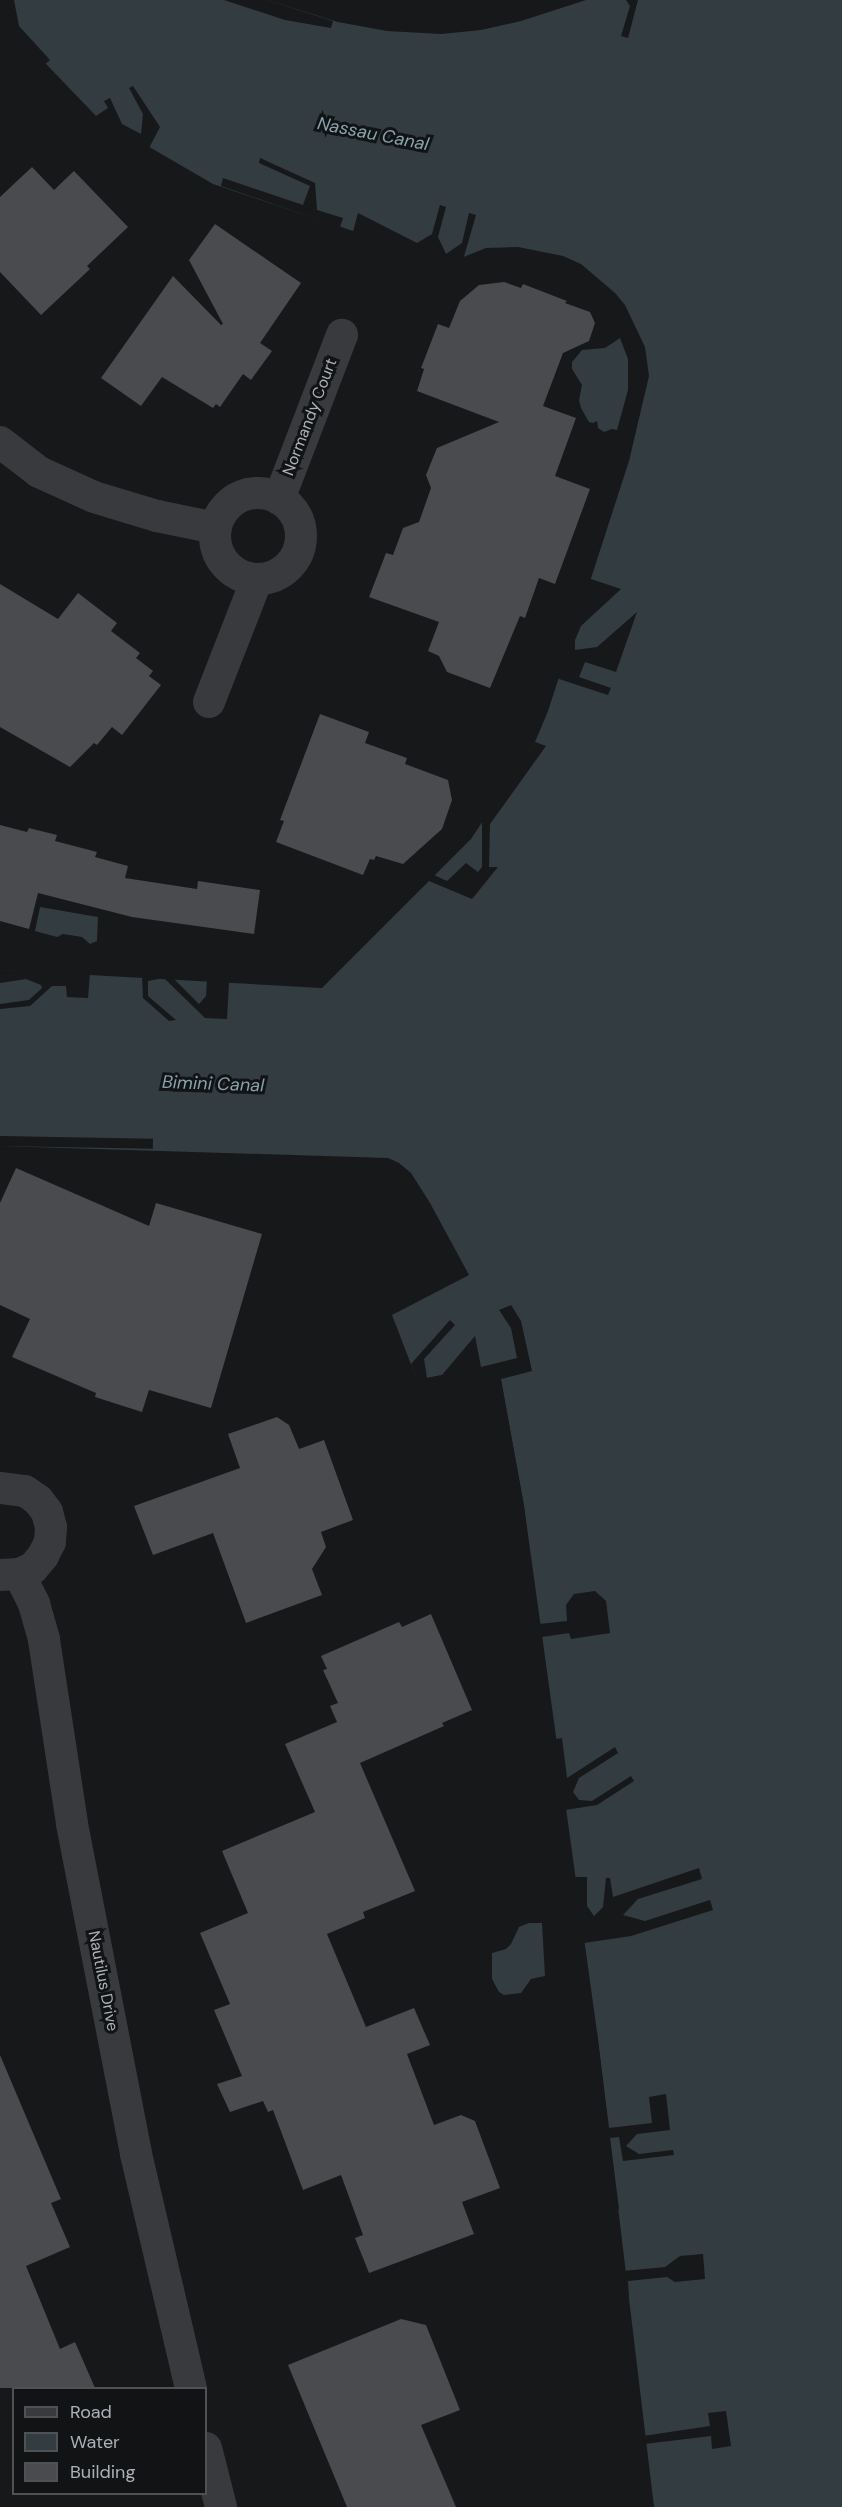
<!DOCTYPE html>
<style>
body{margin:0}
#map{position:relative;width:842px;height:2507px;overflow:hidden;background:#171819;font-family:"DM Sans",sans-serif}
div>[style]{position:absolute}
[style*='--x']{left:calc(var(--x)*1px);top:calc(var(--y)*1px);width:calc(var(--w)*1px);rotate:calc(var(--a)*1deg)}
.water>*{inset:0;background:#323c41}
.pier>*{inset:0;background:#171819;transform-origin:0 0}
.building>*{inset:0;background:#494b4e}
.minor>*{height:32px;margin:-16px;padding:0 16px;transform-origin:16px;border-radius:16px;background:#393a3e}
.minor>.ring{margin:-16px;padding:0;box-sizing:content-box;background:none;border:32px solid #393a3e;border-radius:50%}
span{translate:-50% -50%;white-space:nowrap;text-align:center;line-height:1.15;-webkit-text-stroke:6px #121314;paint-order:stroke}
.street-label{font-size:16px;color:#abb1b7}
.water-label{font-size:18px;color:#86a4af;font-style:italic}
.legend{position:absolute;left:12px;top:2387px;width:195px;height:108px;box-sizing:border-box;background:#121314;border:2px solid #4f5255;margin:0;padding:8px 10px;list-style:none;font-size:18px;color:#abb1b7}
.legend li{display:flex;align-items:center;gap:12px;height:30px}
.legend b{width:30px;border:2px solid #4f5255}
</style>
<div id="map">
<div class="water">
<i style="clip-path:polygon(6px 0,267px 0,338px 22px,387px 31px,441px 34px,481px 30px,521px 21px,586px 0,842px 0,842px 2507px,654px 2507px,597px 2032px,524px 1506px,498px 1364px,417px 1380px,392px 1315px,469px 1275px,430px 1203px,411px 1173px,399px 1163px,388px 1158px,0 1146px,0 970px,322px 988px,471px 839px,535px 742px,548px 711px,629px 461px,649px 376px,645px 347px,625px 305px,615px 293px,581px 264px,563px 256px,518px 247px,486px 248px,461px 258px,353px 231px,213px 184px,96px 116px,24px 41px)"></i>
<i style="clip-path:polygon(620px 338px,628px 359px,628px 390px,617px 430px,612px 429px,604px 432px,598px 428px,597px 421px,593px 423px,589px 422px,581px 408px,579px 400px,582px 385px,572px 369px,572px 362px,582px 350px,605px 348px)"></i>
<i style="clip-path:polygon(40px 907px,98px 917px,97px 941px,90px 944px,82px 937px,63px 934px,57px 937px,35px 931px)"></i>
<i style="clip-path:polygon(529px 1923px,542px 1923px,545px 1976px,531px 1979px,521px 1993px,504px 1995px,499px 1992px,492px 1979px,492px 1953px,506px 1949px,511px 1944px,519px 1927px)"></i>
</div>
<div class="pier">
<i style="clip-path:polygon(3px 0,14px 0,19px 26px,50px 60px,43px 66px,21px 43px)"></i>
<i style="clip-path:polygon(224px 0,267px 0,333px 21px,331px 28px,285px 20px)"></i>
<i style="clip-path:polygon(626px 0,638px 0,628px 38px,621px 36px,630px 6px)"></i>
<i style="clip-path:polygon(133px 86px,160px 127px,148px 150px,97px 120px,96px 116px,108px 108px,104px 101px,110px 98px,122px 124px,141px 134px,143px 114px,129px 88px)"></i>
<i style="clip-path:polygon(260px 158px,315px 183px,317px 210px,343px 218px,340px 227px,221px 186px,223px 178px,303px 205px,310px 186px,259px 163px)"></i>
<i style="clip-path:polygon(440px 205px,446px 207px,438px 237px,446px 254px,462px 243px,469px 213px,476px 215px,463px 260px,353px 232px,358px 213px,417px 243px,432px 234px)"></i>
<i style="clip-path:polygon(588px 578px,621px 589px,581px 626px,575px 640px,575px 650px,597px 647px,637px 612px,616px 672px,585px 662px,579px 677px,611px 688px,608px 695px,556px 678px)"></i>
<i style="clip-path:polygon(535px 742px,546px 746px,490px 824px,489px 867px,498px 867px,472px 899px,429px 881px,434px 875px,447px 881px,466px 863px,478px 872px,482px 867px,482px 821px)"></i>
<i style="clip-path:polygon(0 970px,90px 973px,88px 998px,67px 997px,66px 986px,52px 986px,30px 1006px,0 1009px,0 1004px,29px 1000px,42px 988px,41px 985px,26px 979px,0 983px)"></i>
<i style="clip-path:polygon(142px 976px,164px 977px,173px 978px,199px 1004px,206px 996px,207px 980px,229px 982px,227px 1019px,205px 1018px,164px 978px,148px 981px,148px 996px,176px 1020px,169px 1021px,143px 998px)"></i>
<i style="left:0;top:1136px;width:153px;height:10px;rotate:1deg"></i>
<i style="clip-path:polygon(511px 1305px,521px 1321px,532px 1371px,501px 1379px,524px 1506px,529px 1550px,526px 1551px,496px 1367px,418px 1383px,411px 1364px,450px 1320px,455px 1325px,424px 1359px,427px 1378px,442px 1375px,475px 1336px,481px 1367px,517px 1358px,511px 1328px,499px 1310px)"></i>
<i style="clip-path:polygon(531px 1564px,539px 1624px,567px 1621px,566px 1605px,574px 1594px,595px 1591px,606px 1601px,610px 1633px,571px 1639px,569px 1633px,542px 1637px,549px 1696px,546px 1698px,528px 1565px)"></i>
<i style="clip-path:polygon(562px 1738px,567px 1778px,615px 1747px,618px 1753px,579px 1778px,573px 1792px,579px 1800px,592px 1801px,631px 1776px,634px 1781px,597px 1805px,565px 1810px,562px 1793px,559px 1793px,552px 1740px)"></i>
<i style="clip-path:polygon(699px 1868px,702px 1879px,638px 1899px,623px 1915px,645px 1921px,710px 1900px,713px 1910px,631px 1936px,584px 1943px,574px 1877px,587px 1877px,587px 1906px,594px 1916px,603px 1907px,606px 1878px,610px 1878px,613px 1897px)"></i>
<i style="clip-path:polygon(594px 2032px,597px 2032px,609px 2128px,652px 2123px,649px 2097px,666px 2094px,670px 2130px,637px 2134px,626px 2146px,639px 2154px,673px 2150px,674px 2155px,623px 2161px,619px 2137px,610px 2138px,619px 2209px,616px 2210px)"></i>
<i style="clip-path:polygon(703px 2254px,705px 2279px,675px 2282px,667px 2277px,628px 2281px,629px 2298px,626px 2298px,623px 2271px,665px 2267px,680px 2256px)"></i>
<i style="clip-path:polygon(726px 2411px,731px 2446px,712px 2449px,711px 2436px,644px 2444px,643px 2436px,710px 2426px,708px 2413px)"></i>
</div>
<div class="building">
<i style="clip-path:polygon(32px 167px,54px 190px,74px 171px,128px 227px,87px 266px,90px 269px,41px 315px,0 272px,0 197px)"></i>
<i style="clip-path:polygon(215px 224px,301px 283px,260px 343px,272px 351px,251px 380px,243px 374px,220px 407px,216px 404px,213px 408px,162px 377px,141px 406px,101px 378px,173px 276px,221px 325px,223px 324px,189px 260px)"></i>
<i style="clip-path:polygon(504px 282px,521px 288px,523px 284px,567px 301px,565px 303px,590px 312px,595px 323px,589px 341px,563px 353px,543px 406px,576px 418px,555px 476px,590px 489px,555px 584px,539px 578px,525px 618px,520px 616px,490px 688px,447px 672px,439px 656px,428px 651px,439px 622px,369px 597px,386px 553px,393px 555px,403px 528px,419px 522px,431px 488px,426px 475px,437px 448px,499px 422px,417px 391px,424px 369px,421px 368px,438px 324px,449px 328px,460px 301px,479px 285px)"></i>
<i style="clip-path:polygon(0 584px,58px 619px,78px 593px,117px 623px,111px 631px,140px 653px,136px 658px,153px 671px,149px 676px,161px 685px,122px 735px,112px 727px,97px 745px,94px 743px,70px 767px,0 727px)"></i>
<i style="clip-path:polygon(320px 714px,369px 732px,365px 743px,407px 758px,405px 764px,448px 780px,452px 800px,442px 829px,403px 864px,376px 856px,374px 860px,370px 859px,363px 875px,276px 842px,284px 821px,280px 820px)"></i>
<i style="clip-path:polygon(0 825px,27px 832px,29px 828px,57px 835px,55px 841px,97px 852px,95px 857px,128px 866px,125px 878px,197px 889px,198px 881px,260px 890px,254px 934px,132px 917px,38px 893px,29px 929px,0 921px)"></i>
<i style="clip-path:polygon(16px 1168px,149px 1226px,156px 1203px,262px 1234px,211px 1408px,149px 1390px,142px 1412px,95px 1397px,96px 1393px,12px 1357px,30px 1319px,0 1305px,0 1203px)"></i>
<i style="clip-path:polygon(277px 1417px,289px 1425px,299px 1449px,324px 1440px,353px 1520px,321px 1532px,326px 1547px,312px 1569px,322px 1595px,246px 1623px,213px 1533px,153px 1555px,134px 1506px,240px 1468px,228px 1434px)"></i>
<i style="clip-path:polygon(431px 1614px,472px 1710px,442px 1723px,444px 1726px,360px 1763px,415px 1891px,363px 1912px,365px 1918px,327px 1934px,366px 2027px,414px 2008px,430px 2045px,407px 2054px,434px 2125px,461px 2115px,475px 2121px,500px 2188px,462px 2202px,474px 2234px,369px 2273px,355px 2238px,363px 2235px,341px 2175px,303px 2190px,273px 2110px,268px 2112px,263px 2101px,230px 2112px,217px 2084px,242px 2076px,214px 2010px,230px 2004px,200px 1933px,248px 1913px,222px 1851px,315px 1812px,285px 1744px,337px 1722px,330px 1706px,338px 1703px,323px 1670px,327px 1669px,321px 1656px,399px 1622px,402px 1627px)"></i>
<i style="clip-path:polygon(0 2055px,61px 2199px,51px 2203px,70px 2247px,26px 2266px,60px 2349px,75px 2342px,95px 2388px,0 2388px)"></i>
<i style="clip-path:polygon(401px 2319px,426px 2325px,460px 2410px,421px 2425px,456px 2507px,347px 2507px,288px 2365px)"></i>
</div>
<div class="minor">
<i style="--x:0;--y:442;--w:49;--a:37.6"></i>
<i style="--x:39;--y:472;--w:60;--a:24.4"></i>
<i style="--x:94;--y:497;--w:66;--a:16.8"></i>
<i style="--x:157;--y:516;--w:60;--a:11.5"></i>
<i class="ring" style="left:215px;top:493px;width:54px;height:54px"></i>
<i style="--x:279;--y:499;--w:176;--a:-69"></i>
<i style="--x:209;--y:702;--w:132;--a:-68.7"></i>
<i style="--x:0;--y:1488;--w:25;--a:7"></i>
<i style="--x:25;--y:1491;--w:16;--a:35"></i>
<i style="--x:38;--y:1500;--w:15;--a:53"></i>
<i style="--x:47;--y:1512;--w:16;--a:75"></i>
<i style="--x:51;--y:1527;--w:15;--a:94"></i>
<i style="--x:50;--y:1542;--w:16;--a:117"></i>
<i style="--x:43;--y:1556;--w:16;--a:130"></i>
<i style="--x:33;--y:1568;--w:15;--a:157"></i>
<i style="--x:19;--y:1574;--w:19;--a:177"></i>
<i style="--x:19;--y:1574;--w:34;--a:63"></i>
<i style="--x:34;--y:1604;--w:37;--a:74"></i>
<i style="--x:44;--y:1640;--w:186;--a:81.3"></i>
<i style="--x:72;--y:1824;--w:336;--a:79"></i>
<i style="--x:136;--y:2154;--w:240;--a:76.8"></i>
<i style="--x:206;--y:2448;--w:61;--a:75.7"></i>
</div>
<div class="street-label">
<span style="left:310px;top:417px;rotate:-69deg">Normandy Court</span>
<span style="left:103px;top:1981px;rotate:79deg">Nautilus Drive</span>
</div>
<div class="water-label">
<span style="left:373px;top:134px;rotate:11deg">Nassau Canal</span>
<span style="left:213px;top:1084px;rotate:2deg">Bimini Canal</span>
</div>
<ul class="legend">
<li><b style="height:8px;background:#393a3e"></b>Road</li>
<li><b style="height:16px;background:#323c41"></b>Water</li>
<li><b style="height:16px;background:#494b4e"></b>Building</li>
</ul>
</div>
